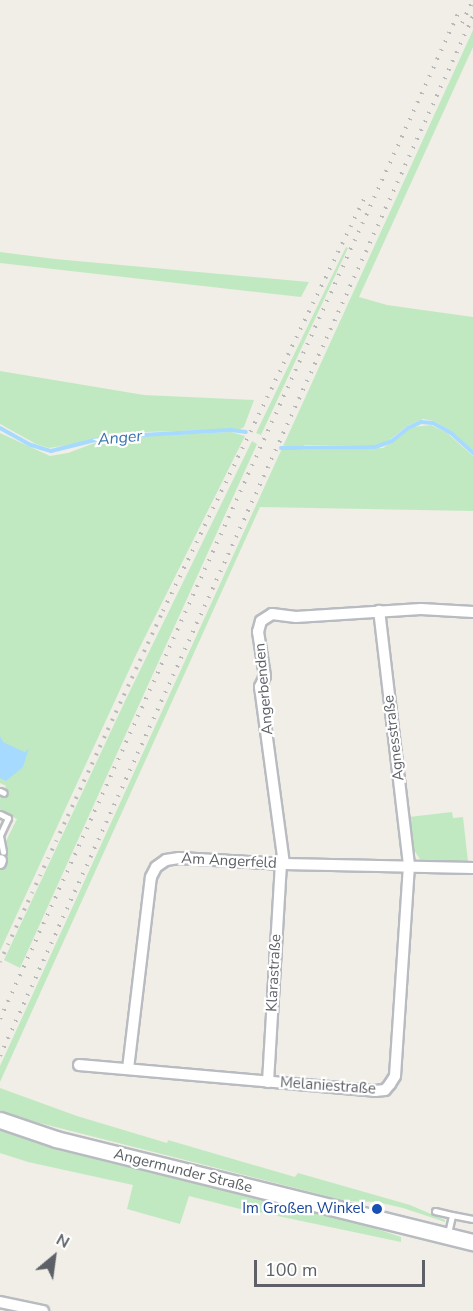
<!DOCTYPE html>
<meta charset="utf-8">
<style>
body{margin:0}
#map{position:relative;width:473px;height:1311px;overflow:hidden;background:#f0eee6;font-family:"Nunito Sans",sans-serif}
div>[style]{position:absolute}
[style*='--x']{left:calc(var(--x)*1px);top:calc(var(--y)*1px);width:calc(var(--w)*1px);rotate:calc(var(--a)*1deg)}
.green>*{inset:0;background:#c1e9c1}
.water>*{inset:0;background:#a7daff}
.stream>*{height:4px;margin:-2px;padding:0 2px;transform-origin:2px;border-radius:2px;background:#a7daff}
.roads{filter:drop-shadow(2px 0 #b8bbc0) drop-shadow(-2px 0 #b8bbc0) drop-shadow(0 2px #b8bbc0) drop-shadow(0 -2px #b8bbc0)}
.lane>*{height:5px;margin:-2.5px;padding:0 2.5px;transform-origin:2.5px;border-radius:2.5px;background:#fff}
.street>*{height:10px;margin:-5px;padding:0 5px;transform-origin:5px;border-radius:5px;background:#fff}
.secondary>*{height:15px;margin:-7.5px;padding:0 7.5px;transform-origin:7.5px;border-radius:7.5px;background:#fff}
.rail>*{height:4px;margin-top:-2px;transform-origin:0;background:repeating-linear-gradient(90deg,#b6b7b8 0 1.5px,transparent 0 9.5px)}
.dots>*{width:16px;height:16px;translate:-50% -50%;box-sizing:border-box;border:3px solid #fff;border-radius:50%}
span{translate:-50% -50%;white-space:nowrap;text-align:center;line-height:1.15;-webkit-text-stroke:4.5px #fff;paint-order:stroke}
.street-label{font-size:15px;color:#5d6167}
.transit-label{font-size:15px;color:#164399}
.right{translate:-100% -50%;text-align:right}
.water-label{font-size:16px;color:#3a74af;font-style:italic}
.north{position:absolute;left:24px;top:1227px;width:60px;height:60px;-webkit-text-stroke:4px #fff;paint-order:stroke;rotate:29deg;font-size:16px;font-weight:700;line-height:24px;text-align:center;color:#5d6167}
.north::after{content:'';display:block;margin:auto;width:21px;height:27px;background:#5d6167;clip-path:polygon(50% 0,100% 100%,50% 72%,0 100%)}
.scale{position:absolute;left:254px;top:1260px;width:171px;height:27px;box-sizing:border-box;border:3px solid #5d6167;border-top:0;padding-left:8px;font-size:18px;line-height:21px;white-space:nowrap;color:#5d6167;-webkit-text-stroke:4px #fff;paint-order:stroke}
</style>
<div id="map">
<div class="green">
<i style="clip-path:polygon(473px 30px,473px 47px,359px 297px,387px 305px,473px 317px,473px 450px,452px 432px,434px 421px,423px 419px,407px 426px,387px 442px,375px 445px,304px 445px,302px 450px,383px 448px,412px 427px,431px 425px,447px 433px,473px 456px,473px 511px,260px 507px,0 1082px,0 1066px)"></i>
<i style="clip-path:polygon(346px 247px,348px 248px,261px 435px,256px 433px)"></i>
<i style="clip-path:polygon(0 252px,55px 259px,309px 282px,301px 297px,0 263px)"></i>
<i style="clip-path:polygon(0 371px,144px 395px,254px 400px,244px 427px,240px 429px,114px 433px,82px 443px,49px 448px,36px 444px,0 424px)"></i>
<i style="clip-path:polygon(231px 432px,245px 436px,136px 655px,0 951px,0 868px,7px 853px,5px 843px,17px 819px,0 811px,0 799px,6px 786px,0 783px,0 433px,50px 456px,68px 453px,108px 438px)"></i>
<i style="clip-path:polygon(252px 441px,257px 444px,20px 968px,4px 960px,126px 699px)"></i>
<i style="clip-path:polygon(452px 812px,453px 818px,463px 817px,468px 862px,421px 861px,414px 850px,409px 817px)"></i>
<i style="clip-path:polygon(0 1088px,77px 1116px,167px 1143px,168px 1140px,295px 1177px,298px 1173px,410px 1205px,445px 1220px,445px 1222px,403px 1208px,377px 1202px,346px 1201px,16px 1117px,0 1110px)"></i>
<i style="clip-path:polygon(0 1128px,54px 1147px,365px 1225px,401px 1237px,401px 1242px,254px 1211px,252px 1212px,189px 1196px,180px 1224px,127px 1209px,133px 1185px,28px 1162px,0 1153px)"></i>
</div>
<div class="water">
<i style="clip-path:polygon(0 736px,3px 742px,18px 749px,25px 752px,29px 748px,23px 767px,6px 781px,0 778px)"></i>
</div>
<div class="stream">
<i style="--x:0;--y:428;--w:35;--a:29"></i>
<i style="--x:31;--y:445;--w:21;--a:17"></i>
<i style="--x:51;--y:451;--w:58;--a:-14"></i>
<i style="--x:107;--y:437;--w:124;--a:-3.2"></i>
<i style="--x:231;--y:430;--w:15;--a:8"></i>
<i style="--x:281;--y:448;--w:94;--a:-0.6"></i>
<i style="--x:375;--y:447;--w:18;--a:-19"></i>
<i style="--x:392;--y:441;--w:21;--a:-39"></i>
<i style="--x:408;--y:428;--w:14;--a:-25"></i>
<i style="--x:421;--y:422;--w:12;--a:5"></i>
<i style="--x:433;--y:423;--w:21;--a:29"></i>
<i style="--x:451;--y:433;--w:30;--a:42"></i>
</div>
<div class="roads">
<div class="lane">
<i style="--x:0;--y:791;--w:4;--a:27"></i>
<i style="--x:0;--y:814;--w:9;--a:27"></i>
<i style="--x:8;--y:818;--w:19;--a:115"></i>
<i style="--x:0;--y:836;--w:16;--a:79"></i>
<i style="--x:435;--y:1211;--w:17;--a:13"></i>
<i style="--x:448;--y:1233;--w:18;--a:-77"></i>
<i style="--x:452;--y:1215;--w:21;--a:11"></i>
</div>
<div class="street">
<i style="--x:0;--y:863;--w:3;--a:-72"></i>
<i style="--x:284;--y:864;--w:179;--a:-97.7"></i>
<i style="--x:260;--y:687;--w:12;--a:-66"></i>
<i style="--x:265;--y:676;--w:45;--a:-99"></i>
<i style="--x:258;--y:632;--w:11;--a:-75"></i>
<i style="--x:261;--y:621;--w:13;--a:-32"></i>
<i style="--x:272;--y:614;--w:24;--a:7"></i>
<i style="--x:296;--y:617;--w:125;--a:-3.7"></i>
<i style="--x:421;--y:609;--w:52;--a:3.3"></i>
<i style="--x:79;--y:1065;--w:297;--a:5"></i>
<i style="--x:375;--y:1091;--w:10;--a:-6"></i>
<i style="--x:385;--y:1090;--w:8;--a:-50"></i>
<i style="--x:390;--y:1084;--w:9;--a:-58"></i>
<i style="--x:395;--y:1076;--w:211;--a:-86.2"></i>
<i style="--x:409;--y:865;--w:256;--a:-96.7"></i>
<i style="--x:128;--y:1069;--w:193;--a:-83.2"></i>
<i style="--x:151;--y:877;--w:11;--a:-63"></i>
<i style="--x:156;--y:867;--w:12;--a:-35"></i>
<i style="--x:166;--y:860;--w:13;--a:-9"></i>
<i style="--x:179;--y:858;--w:105;--a:3.3"></i>
<i style="--x:284;--y:864;--w:189;--a:1.2"></i>
<i style="--x:268;--y:1082;--w:218;--a:-86.6"></i>
<i style="--x:0;--y:1302;--w:44;--a:11.8"></i>
</div>
<div class="secondary">
<i style="--x:0;--y:1120;--w:59;--a:18.7"></i>
<i style="--x:56;--y:1139;--w:430;--a:13.9"></i>
</div>
</div>
<div class="rail">
<i style="--x:462;--y:23;--w:25;--a:-64"></i>
<i style="--x:0;--y:962;--w:387;--a:-65.1"></i>
<i style="--x:163;--y:611;--w:458;--a:-64"></i>
<i style="--x:0;--y:1019;--w:1110;--a:-65.51"></i>
<i style="--x:0;--y:1056;--w:1143;--a:-65.54"></i>
</div>
<div class="dots">
<i style="left:377px;top:1209px;background:#1a4fb4"></i>
</div>
<div class="street-label">
<span style="left:264px;top:689px;rotate:-95deg">Angerbenden</span>
<span style="left:394px;top:738px;rotate:-97deg">Agnesstraße</span>
<span style="left:229px;top:861px;rotate:3deg">Am Angerfeld</span>
<span style="left:274px;top:973px;rotate:-87deg">Klarastraße</span>
<span style="left:328px;top:1086px;rotate:4deg">Melaniestraße</span>
<span style="left:183px;top:1171px;rotate:14deg">Angermunder Straße</span>
</div>
<div class="transit-label">
<span class="right" style="left:365px;top:1209px">Im Großen Winkel</span>
</div>
<div class="water-label">
<span style="left:120px;top:438px;rotate:-5deg">Anger</span>
</div>
<div class="north">N</div>
<div class="scale">100 m</div>
</div>
